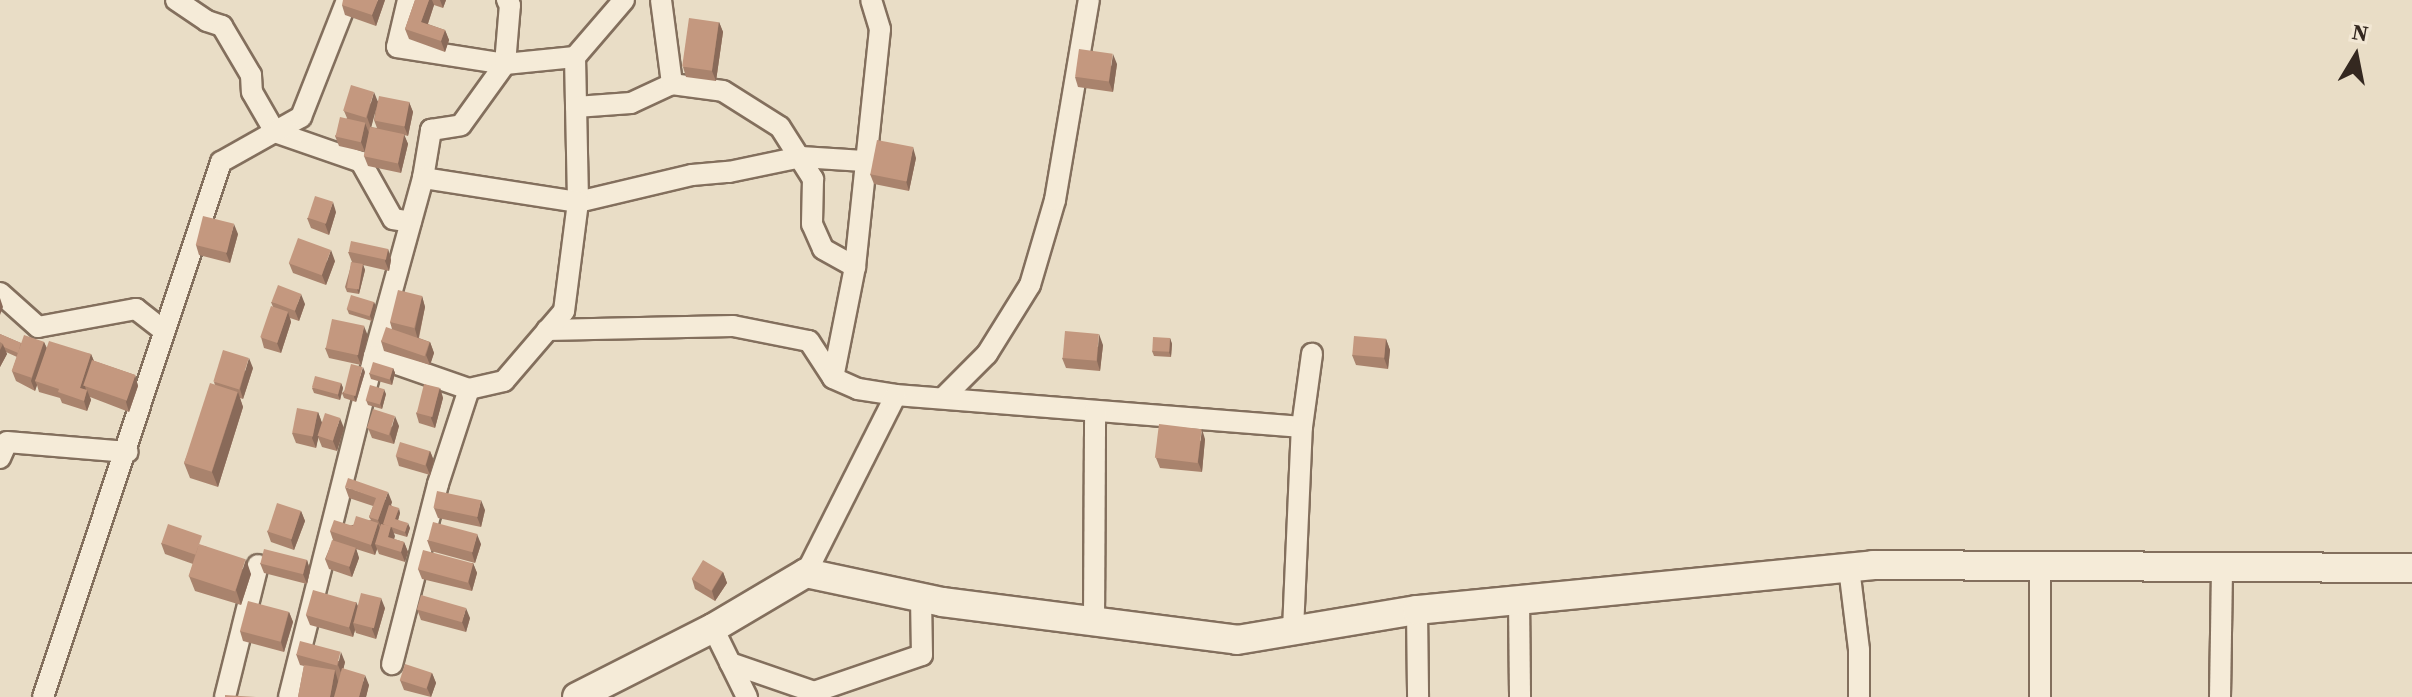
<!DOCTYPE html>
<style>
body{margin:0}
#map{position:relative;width:2412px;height:697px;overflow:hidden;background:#e9ddc6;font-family:"Source Serif 4",serif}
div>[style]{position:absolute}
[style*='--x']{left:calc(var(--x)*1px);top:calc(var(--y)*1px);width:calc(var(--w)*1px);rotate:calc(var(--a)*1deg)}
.roads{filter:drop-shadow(2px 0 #836f5d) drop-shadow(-2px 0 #836f5d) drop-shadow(0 2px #836f5d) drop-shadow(0 -2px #836f5d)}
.street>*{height:20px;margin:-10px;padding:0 10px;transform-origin:10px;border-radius:10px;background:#f5ebd8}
.secondary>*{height:28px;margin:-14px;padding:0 14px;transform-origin:14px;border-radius:14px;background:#f5ebd8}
.wall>*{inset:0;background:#a9836d}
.shaded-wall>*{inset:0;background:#896a59}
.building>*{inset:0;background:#c4987f;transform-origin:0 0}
span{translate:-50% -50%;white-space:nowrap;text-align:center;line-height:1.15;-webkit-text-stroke:6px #f2e7d4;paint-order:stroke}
.north{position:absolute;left:2316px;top:16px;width:80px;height:80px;-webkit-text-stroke:6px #f2e7d4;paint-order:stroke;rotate:10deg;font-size:22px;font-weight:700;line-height:32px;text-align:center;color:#342820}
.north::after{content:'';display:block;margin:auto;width:28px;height:36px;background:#342820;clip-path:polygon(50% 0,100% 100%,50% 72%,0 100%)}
</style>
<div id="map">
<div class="roads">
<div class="street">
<i style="--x:176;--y:0;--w:37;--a:34"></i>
<i style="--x:207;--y:21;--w:16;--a:18"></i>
<i style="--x:222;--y:26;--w:57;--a:59.4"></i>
<i style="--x:251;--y:75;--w:17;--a:87"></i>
<i style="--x:252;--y:92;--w:46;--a:60.1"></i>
<i style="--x:275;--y:132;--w:91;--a:19.2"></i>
<i style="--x:361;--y:162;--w:65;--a:60.7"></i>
<i style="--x:393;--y:219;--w:18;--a:9"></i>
<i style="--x:408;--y:0;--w:48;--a:103.2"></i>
<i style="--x:397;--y:47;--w:109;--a:8.9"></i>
<i style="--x:505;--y:64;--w:59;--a:-85.2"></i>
<i style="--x:510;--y:5;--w:6;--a:-121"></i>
<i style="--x:624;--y:0;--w:75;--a:130.7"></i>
<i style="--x:575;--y:57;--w:145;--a:88.8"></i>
<i style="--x:578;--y:202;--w:117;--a:-13.3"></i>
<i style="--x:692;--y:175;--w:37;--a:-5"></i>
<i style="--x:729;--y:172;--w:74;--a:-11.8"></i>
<i style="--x:801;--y:157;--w:63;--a:3.6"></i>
<i style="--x:661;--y:0;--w:85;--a:82.5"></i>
<i style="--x:576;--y:107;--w:55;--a:-4.2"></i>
<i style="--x:631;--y:103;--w:45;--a:-24.9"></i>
<i style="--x:672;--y:84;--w:51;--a:7.8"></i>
<i style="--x:723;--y:91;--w:67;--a:32.3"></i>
<i style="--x:780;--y:127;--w:62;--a:57.6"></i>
<i style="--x:813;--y:179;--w:45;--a:91.3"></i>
<i style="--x:812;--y:224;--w:27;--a:66"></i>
<i style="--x:823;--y:249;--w:37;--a:29"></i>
<i style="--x:423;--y:178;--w:49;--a:-80.5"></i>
<i style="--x:431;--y:130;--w:30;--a:-9"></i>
<i style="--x:461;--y:125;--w:75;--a:-54.2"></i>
<i style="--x:505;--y:64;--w:70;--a:-5.7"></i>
<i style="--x:0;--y:293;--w:51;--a:41.8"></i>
<i style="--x:38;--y:327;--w:100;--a:-10.4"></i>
<i style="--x:136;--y:309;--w:36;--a:38"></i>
<i style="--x:547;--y:330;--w:186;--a:-1.2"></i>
<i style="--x:733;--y:326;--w:77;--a:11.2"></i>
<i style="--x:809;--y:341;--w:44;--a:57"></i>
<i style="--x:833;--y:378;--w:27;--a:24"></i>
<i style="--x:858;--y:389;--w:38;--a:9"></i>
<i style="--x:896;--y:395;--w:407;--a:4.5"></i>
<i style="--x:1302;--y:427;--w:74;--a:-82.2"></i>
<i style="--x:374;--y:356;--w:185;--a:-74.6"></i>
<i style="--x:423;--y:178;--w:157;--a:8.8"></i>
<i style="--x:578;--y:202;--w:110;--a:97.3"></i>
<i style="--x:564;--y:311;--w:92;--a:130.6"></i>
<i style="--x:504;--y:381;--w:36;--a:167"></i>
<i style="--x:833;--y:378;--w:113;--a:-78.8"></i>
<i style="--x:855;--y:267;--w:239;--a:-84"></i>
<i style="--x:880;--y:29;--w:30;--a:-107"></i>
<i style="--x:943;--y:398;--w:62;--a:-45"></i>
<i style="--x:987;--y:354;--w:81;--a:-58.1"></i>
<i style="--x:1030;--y:285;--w:89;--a:-73.6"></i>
<i style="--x:1055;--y:200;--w:203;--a:-80.4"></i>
<i style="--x:0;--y:458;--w:17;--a:-66"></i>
<i style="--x:7;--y:442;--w:121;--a:4.7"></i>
<i style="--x:2040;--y:566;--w:131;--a:90"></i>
<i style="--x:1849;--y:568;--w:83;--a:83"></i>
<i style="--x:1859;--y:650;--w:47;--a:90"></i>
<i style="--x:806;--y:573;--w:199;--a:-63.2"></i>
<i style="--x:1519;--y:598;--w:99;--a:89.4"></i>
<i style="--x:1417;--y:610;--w:87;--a:89.3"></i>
<i style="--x:1094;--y:622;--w:211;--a:-89.7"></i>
<i style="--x:713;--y:628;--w:77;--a:63.8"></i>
<i style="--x:1293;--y:630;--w:203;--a:-87.5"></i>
<i style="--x:730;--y:663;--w:89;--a:19"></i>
<i style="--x:814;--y:692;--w:114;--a:-18.9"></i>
<i style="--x:922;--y:655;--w:57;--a:-91"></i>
<i style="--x:43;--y:697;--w:564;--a:-71.6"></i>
<i style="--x:221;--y:162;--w:92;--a:-29.4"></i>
<i style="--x:301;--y:117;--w:126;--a:-68.5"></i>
<i style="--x:225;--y:697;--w:136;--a:-76"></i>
<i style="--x:289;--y:697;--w:351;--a:-76"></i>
<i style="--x:374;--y:356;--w:101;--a:19.2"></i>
<i style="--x:469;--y:389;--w:100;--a:108.1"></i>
<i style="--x:438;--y:484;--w:186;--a:104.3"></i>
<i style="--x:2220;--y:697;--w:130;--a:-89.1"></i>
</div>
<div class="secondary">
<i style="--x:577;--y:697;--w:153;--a:-26.9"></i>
<i style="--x:713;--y:628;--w:108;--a:-30.6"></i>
<i style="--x:806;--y:573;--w:139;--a:12"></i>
<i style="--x:942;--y:602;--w:297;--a:7.3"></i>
<i style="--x:1237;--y:640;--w:182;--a:-9.5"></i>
<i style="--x:1417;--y:610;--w:458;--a:-5.6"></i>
<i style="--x:1873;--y:565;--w:539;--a:0.32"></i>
</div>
</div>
<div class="wall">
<i style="clip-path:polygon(385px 0,376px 26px,345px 15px,342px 5px)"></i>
<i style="clip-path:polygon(415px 0,446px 0,443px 8px,434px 5px,428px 24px,445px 30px,449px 40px,445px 52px,409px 39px,405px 29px)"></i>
<i style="clip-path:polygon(719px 22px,723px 32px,716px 81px,686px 77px,683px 67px)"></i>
<i style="clip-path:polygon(1117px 64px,1113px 92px,1078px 87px,1075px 77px)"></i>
<i style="clip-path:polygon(evenodd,378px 101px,409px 102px,413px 112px,408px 136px,404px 135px,408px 144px,401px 173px,368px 166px,364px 156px,365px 152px,339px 146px,335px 136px,347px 118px,344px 111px,378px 101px,376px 107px,374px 120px,377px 128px,371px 127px,376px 107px)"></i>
<i style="clip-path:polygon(916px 158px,909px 191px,874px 184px,870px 174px)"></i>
<i style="clip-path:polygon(336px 212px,329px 235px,311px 228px,307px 218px)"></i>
<i style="clip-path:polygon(238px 234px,230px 263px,199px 255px,196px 245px)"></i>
<i style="clip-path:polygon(388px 249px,391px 260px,389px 271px,363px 265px,365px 270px,359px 294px,347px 292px,345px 287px,352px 262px,348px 252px)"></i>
<i style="clip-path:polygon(335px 261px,326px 285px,293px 273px,289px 263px)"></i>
<i style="clip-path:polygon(422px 296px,425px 307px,419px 338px,430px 342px,434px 353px,430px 365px,384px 351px,381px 341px,392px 329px,390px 322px)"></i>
<i style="clip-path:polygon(271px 302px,305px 304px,299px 321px,290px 318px,291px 322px,281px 353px,264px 348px,261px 337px,273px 307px)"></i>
<i style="clip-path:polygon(374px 302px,376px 307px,372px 321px,349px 314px,347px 309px)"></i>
<i style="clip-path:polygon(0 334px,21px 343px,44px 342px,47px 348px,91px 354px,94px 361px,135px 375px,138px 386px,129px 412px,90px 397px,91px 400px,87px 411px,62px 403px,60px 398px,39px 392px,37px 385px,35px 391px,16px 381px,12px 371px,17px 357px,6px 352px,7px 354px,0 367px)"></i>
<i style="clip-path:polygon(368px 336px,361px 365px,329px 358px,325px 348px)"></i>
<i style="clip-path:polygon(1170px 338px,1172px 344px,1171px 357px,1154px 356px,1152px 351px)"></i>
<i style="clip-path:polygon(1386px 339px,1390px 350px,1388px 369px,1356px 365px,1352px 355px)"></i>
<i style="clip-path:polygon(1103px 345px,1100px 371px,1066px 368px,1062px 358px)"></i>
<i style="clip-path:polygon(253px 368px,243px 399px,240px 398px,243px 407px,218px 487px,190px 478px,184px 463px,215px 385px,214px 382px)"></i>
<i style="clip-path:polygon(393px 368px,395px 373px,392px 385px,371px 379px,369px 373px)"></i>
<i style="clip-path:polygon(365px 372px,356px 402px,344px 398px,342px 393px)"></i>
<i style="clip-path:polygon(341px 383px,343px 388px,340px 400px,314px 393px,312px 388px)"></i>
<i style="clip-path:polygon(440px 388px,443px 398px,435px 428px,419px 423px,416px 413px)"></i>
<i style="clip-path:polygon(386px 394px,382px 409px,368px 405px,366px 400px)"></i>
<i style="clip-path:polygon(318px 412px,322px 423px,344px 428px,337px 451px,322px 447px,318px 437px,316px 448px,296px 443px,292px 433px)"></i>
<i style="clip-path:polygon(399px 426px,394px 444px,372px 438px,368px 428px)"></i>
<i style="clip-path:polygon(1205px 439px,1202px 472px,1160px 468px,1156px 458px)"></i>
<i style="clip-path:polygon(430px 451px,434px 461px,430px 475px,399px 466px,396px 456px)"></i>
<i style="clip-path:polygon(345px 487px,392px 502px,391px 505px,400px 513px,398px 520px,410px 528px,407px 537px,393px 533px,394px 539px,404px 542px,408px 552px,405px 562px,379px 554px,377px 549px,375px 555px,356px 549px,359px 558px,352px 577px,329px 569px,325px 559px,333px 540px,330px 531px,371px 520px,369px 517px,373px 506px,349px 498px)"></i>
<i style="clip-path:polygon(434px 508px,485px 510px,481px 527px,438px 518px)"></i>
<i style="clip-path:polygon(301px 511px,305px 521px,294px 550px,271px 542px,267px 531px)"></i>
<i style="clip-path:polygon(427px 540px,481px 544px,475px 563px,431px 551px)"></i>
<i style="clip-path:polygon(161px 543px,205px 546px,251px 574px,241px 605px,195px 591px,189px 576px,193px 564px,165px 554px)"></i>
<i style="clip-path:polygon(307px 560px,310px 570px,307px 584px,264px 573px,260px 563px)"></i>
<i style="clip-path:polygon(473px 563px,477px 573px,472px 591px,422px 579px,418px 569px)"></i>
<i style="clip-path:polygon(723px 572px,727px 583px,715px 601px,695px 589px,692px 579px)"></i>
<i style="clip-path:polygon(356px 602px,358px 606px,385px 608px,376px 639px,356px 633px,355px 630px,353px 637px,310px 625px,306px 615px)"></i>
<i style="clip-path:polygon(417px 609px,470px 618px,466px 632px,421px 620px)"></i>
<i style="clip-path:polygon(289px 612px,293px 622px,284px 652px,243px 641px,240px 631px)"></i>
<i style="clip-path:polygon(296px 654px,345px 662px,343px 669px,369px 685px,366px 697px,298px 697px,304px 666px,300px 665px)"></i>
<i style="clip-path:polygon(432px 673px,436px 683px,431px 697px,404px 690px,400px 680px)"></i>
</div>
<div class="shaded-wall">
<i style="clip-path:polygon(378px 0,385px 0,376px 26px,372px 15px)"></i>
<i style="clip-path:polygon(429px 0,432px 0,434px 5px,425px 32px,421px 22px)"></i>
<i style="clip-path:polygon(440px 0,446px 0,443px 8px)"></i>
<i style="clip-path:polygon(719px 22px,723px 32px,716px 81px,712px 71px)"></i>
<i style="clip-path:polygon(445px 30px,449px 40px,445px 52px,441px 41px)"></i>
<i style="clip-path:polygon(1113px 54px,1117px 64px,1113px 92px,1109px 82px)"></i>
<i style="clip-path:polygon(374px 92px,378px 102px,371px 128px,367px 117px)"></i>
<i style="clip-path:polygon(409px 102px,413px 112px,408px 136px,404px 126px)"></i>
<i style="clip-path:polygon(365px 123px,369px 133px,365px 152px,361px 142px)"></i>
<i style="clip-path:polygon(404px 134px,408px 144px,401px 173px,398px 163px)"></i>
<i style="clip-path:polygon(913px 147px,916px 158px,909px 191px,906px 181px)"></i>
<i style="clip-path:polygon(333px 202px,336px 212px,329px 235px,325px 224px)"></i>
<i style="clip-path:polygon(234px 224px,238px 234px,230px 263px,226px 253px)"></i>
<i style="clip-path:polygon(388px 249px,391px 260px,389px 271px,385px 261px)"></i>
<i style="clip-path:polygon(331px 250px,335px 261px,326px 285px,322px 275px)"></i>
<i style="clip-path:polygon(363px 264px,365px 270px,359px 294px,357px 289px)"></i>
<i style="clip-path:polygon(301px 294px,305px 304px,299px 321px,295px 311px)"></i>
<i style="clip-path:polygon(422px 296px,425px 307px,418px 340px,415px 329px)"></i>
<i style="clip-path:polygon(0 298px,3px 307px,0 315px)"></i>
<i style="clip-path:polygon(374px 302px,376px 307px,372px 321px,370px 316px)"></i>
<i style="clip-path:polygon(288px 312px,291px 322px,281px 353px,277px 343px)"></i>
<i style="clip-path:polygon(364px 326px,368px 336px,361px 365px,357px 355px)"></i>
<i style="clip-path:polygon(1099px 334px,1103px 345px,1100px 371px,1097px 361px)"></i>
<i style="clip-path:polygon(1170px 338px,1172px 344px,1171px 357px,1169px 352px)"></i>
<i style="clip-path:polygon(1386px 339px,1390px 350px,1388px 369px,1384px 358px)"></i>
<i style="clip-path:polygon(44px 342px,48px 352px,35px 381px,37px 385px,35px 391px,31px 381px)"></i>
<i style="clip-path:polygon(430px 342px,434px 353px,430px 365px,426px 355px)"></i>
<i style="clip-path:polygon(3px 344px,7px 354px,0 367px,0 350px)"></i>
<i style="clip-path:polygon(91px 354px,95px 364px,85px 386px,86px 390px,80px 388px)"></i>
<i style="clip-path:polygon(249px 358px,253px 368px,243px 399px,240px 389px)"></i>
<i style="clip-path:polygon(363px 367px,365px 372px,356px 402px,354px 397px)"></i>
<i style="clip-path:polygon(393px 368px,395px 373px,392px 385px,390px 379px)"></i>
<i style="clip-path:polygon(135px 375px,138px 386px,129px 412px,126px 402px)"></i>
<i style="clip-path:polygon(341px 383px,343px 388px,340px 400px,338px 395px)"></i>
<i style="clip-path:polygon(440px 388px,443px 398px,435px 428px,431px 418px)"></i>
<i style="clip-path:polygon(384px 389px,386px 394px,382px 409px,380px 403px)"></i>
<i style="clip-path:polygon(87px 390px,91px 400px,87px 411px,84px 401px)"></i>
<i style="clip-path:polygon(238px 392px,243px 407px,218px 487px,212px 472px)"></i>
<i style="clip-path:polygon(318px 412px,322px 423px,316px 448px,312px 438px)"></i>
<i style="clip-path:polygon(395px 416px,399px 426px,394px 444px,390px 434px)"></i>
<i style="clip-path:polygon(340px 418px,344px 428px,337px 451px,333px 441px)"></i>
<i style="clip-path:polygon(1202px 429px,1205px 439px,1202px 472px,1198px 462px)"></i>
<i style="clip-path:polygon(430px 451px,434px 461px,430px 475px,426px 465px)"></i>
<i style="clip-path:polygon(388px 492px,392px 502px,382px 530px,378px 520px)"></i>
<i style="clip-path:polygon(481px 500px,485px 510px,481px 527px,477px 517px)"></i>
<i style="clip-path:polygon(399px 508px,400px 513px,397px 524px,395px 519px)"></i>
<i style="clip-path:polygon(301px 511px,305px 521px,294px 550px,291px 540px)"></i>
<i style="clip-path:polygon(378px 523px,382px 533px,375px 544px,377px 549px,375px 555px,371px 545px)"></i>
<i style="clip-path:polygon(408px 523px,410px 528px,407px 537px,405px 532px)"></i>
<i style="clip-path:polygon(391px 526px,395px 536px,392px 548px,388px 537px)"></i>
<i style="clip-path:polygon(477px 534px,481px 544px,475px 563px,472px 553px)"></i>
<i style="clip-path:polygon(404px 542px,408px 552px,405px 562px,401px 552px)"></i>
<i style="clip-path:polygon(356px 548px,359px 558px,352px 577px,349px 567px)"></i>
<i style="clip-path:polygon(246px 559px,251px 574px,241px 605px,236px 590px)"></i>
<i style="clip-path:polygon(307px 560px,310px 570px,307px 584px,303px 574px)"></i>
<i style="clip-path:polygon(473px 563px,477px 573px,472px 591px,468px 581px)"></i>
<i style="clip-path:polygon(723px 572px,727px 583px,715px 601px,712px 591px)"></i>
<i style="clip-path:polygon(381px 598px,385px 608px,376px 639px,372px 629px)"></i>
<i style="clip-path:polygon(356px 602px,360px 612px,353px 623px,355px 630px,353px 637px,349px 627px)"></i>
<i style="clip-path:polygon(466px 608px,470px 618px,466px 632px,462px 622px)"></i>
<i style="clip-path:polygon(289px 612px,293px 622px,284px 652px,281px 642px)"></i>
<i style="clip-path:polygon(341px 652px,345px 662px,342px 675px,338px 665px)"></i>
<i style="clip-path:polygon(335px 670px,338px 681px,336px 697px,330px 697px)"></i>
<i style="clip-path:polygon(432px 673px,436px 683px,431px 697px,427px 688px)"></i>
<i style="clip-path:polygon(365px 675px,369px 685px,366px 697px,359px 697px)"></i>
</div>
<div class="building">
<i style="clip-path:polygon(343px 0,378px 0,372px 15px,342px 5px)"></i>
<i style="clip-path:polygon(415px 0,429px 0,421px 22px,445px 30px,441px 41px,405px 29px)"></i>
<i style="left:689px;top:18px;width:30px;height:49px;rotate:8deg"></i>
<i style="left:1079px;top:49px;width:34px;height:28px;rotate:8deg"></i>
<i style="left:351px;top:85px;width:24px;height:27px;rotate:17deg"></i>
<i style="left:379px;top:96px;width:31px;height:25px;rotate:11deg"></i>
<i style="left:340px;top:117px;width:26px;height:20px;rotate:13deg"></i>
<i style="left:370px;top:127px;width:35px;height:30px;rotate:12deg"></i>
<i style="left:877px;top:140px;width:37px;height:35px;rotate:11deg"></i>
<i style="left:315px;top:196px;width:19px;height:23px;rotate:18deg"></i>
<i style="left:203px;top:216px;width:32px;height:30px;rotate:14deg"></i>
<i style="left:298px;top:238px;width:35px;height:27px;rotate:20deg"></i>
<i style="left:351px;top:241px;width:38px;height:11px;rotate:12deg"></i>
<i style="left:351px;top:262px;width:12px;height:26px;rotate:9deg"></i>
<i style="left:278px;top:285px;width:25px;height:18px;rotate:21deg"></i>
<i style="left:398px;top:290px;width:25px;height:33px;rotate:14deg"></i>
<i style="left:351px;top:295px;width:24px;height:15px;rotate:17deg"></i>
<i style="left:271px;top:306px;width:18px;height:33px;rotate:19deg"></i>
<i style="left:332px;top:319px;width:33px;height:30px;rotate:12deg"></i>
<i style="left:386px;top:327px;width:46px;height:15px;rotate:19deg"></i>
<i style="left:1065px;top:331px;width:34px;height:27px;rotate:5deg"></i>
<i style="clip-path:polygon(0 334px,21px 343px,18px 353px,4px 347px,3px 344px,0 342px)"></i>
<i style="left:24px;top:335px;width:21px;height:38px;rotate:19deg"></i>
<i style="left:1354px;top:336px;width:32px;height:19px;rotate:5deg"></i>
<i style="left:1153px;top:337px;width:17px;height:14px;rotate:3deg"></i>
<i style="clip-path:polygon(49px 341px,91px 354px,80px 388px,87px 390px,84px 401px,58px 392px,59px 389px,35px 381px)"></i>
<i style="left:223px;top:350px;width:27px;height:33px;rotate:17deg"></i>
<i style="left:92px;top:360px;width:46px;height:27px;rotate:19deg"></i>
<i style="left:373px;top:362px;width:21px;height:12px;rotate:17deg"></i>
<i style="left:351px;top:364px;width:12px;height:30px;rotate:14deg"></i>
<i style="left:315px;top:376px;width:27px;height:12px;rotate:15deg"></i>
<i style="left:210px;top:383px;width:29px;height:84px;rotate:18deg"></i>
<i style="left:424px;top:384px;width:16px;height:30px;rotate:14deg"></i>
<i style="left:370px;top:385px;width:15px;height:16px;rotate:16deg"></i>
<i style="left:297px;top:408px;width:21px;height:25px;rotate:11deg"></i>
<i style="left:373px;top:409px;width:23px;height:20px;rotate:18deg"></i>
<i style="left:325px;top:413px;width:16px;height:24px;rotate:18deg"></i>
<i style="left:1159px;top:424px;width:43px;height:34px;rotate:7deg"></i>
<i style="left:400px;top:442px;width:31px;height:15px;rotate:17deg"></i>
<i style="clip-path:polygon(348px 478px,388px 492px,378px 520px,369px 517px,376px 498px,345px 487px)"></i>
<i style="left:437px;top:491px;width:45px;height:17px;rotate:12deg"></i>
<i style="left:277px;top:503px;width:25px;height:30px;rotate:18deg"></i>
<i style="clip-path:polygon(389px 505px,399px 508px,395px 519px,408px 523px,405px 532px,383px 524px)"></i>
<i style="clip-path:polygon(356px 516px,378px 523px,371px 545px,330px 531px,334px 520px,353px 526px)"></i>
<i style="left:433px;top:522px;width:46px;height:19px;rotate:15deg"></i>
<i style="left:168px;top:524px;width:36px;height:20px;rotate:19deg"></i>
<i style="clip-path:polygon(381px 524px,391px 526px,388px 537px,404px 542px,401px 552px,375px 544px)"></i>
<i style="left:332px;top:540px;width:25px;height:20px;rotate:18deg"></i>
<i style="left:199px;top:544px;width:49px;height:34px;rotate:18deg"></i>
<i style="left:264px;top:549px;width:44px;height:15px;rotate:14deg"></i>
<i style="left:423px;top:550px;width:52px;height:20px;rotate:15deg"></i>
<i style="left:703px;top:560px;width:23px;height:22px;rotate:31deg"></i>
<i style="left:313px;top:590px;width:45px;height:26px;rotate:16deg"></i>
<i style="left:361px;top:593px;width:21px;height:31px;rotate:14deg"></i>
<i style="left:421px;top:595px;width:47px;height:15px;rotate:16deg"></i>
<i style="left:248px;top:601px;width:42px;height:31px;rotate:15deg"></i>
<i style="left:300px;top:641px;width:42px;height:14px;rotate:15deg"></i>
<i style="left:405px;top:664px;width:28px;height:17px;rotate:18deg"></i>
<i style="clip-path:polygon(304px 665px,335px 670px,330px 697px,298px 697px)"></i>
<i style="clip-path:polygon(342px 668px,365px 675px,359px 697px,334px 697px)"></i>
<i style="clip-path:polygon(225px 695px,256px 697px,225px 697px)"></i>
</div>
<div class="north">N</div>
</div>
